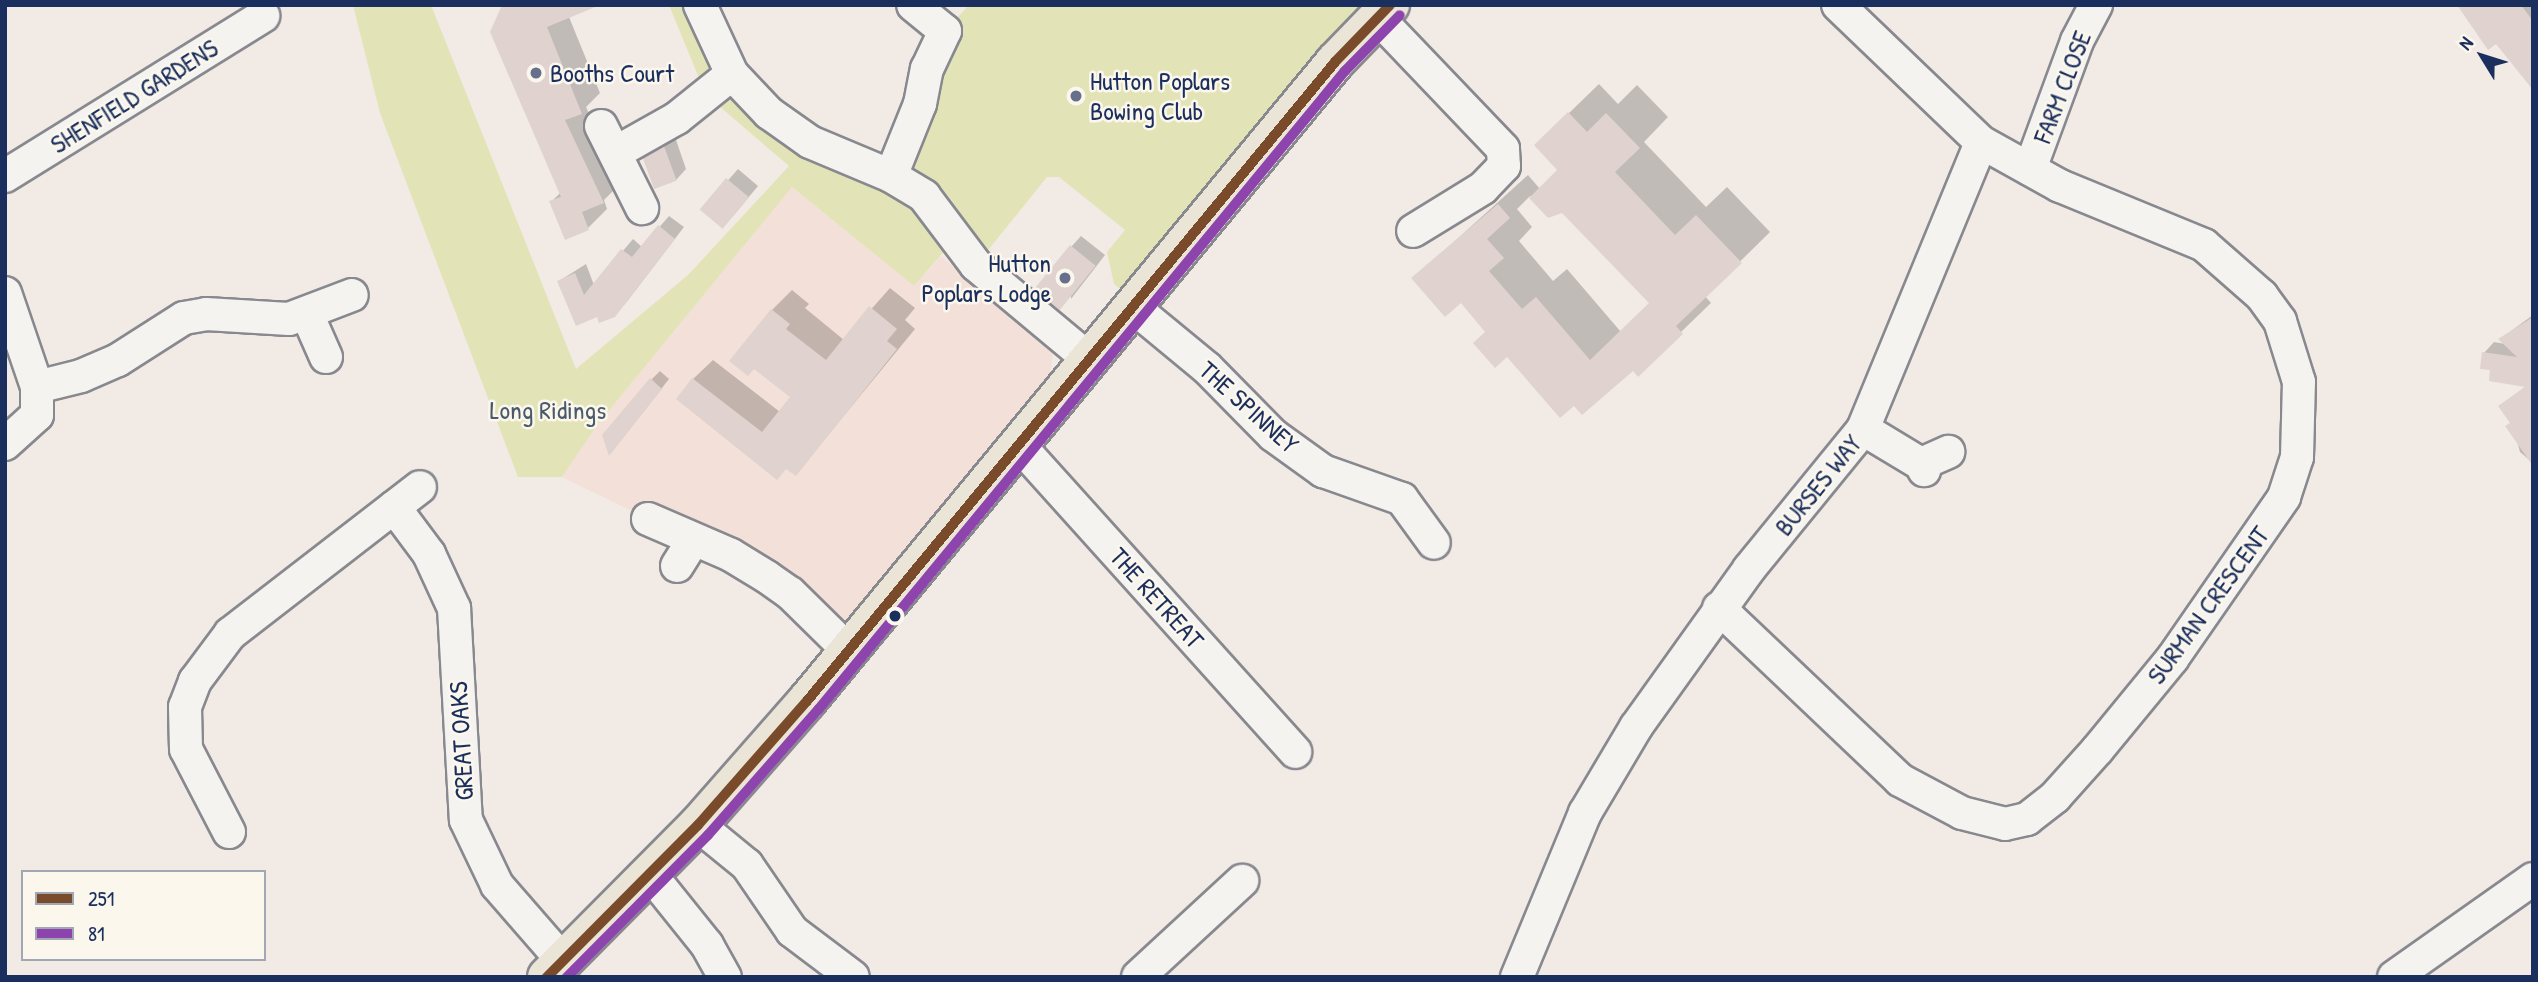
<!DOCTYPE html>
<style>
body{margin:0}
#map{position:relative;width:2538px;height:982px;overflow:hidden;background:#f2eae5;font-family:"Patrick Hand",sans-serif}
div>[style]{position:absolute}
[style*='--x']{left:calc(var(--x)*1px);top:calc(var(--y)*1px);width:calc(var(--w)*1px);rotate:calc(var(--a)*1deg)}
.built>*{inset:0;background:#f3e0d9}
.green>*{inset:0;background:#e2e4b7}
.shadow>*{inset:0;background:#0003}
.building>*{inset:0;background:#dfd2cf;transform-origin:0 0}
.roads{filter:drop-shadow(2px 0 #88888f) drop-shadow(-2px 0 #88888f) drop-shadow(0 2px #88888f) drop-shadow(0 -2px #88888f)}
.minor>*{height:32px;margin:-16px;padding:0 16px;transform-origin:16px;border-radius:16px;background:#f5f3ef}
.major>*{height:38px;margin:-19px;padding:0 19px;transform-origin:19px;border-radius:19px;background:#ebe5d7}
.bus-1>*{height:10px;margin:-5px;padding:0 5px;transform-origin:5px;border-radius:5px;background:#7a4b2a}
.bus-2>*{height:10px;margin:-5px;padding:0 5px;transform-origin:5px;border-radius:5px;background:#8e44ad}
.dots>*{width:19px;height:19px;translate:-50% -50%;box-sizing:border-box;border:4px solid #fbf7ec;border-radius:50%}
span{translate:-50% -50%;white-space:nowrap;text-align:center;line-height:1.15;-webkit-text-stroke:5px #fbf7ec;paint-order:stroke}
.poi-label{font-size:26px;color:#1b2f5e}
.left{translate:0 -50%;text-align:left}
.right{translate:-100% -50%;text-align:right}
.street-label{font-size:26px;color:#1b2f5e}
.park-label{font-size:26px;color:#495b6b}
.frame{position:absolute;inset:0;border:7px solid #1b2f5e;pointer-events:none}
.legend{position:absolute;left:21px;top:870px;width:245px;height:91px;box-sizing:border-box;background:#fbf7ec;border:2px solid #a1a7b3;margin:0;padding:9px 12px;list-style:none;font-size:21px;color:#1b2f5e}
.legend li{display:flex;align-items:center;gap:14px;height:35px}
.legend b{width:35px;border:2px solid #a1a7b3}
.north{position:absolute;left:2447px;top:21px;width:70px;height:70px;-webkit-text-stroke:5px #fbf7ec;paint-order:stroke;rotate:308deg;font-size:19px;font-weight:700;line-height:28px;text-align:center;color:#1b2f5e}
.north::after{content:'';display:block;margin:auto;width:24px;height:32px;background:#1b2f5e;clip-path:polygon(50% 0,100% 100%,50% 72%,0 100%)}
</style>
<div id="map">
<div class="built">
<i style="clip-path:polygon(792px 187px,914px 286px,941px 256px,1053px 354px,1050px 377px,836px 637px,648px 519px,562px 477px,598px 424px)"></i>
</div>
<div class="green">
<i style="clip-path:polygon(353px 5px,431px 5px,576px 369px,688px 275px,789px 166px,706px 95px,669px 5px,700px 5px,732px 74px,890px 176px,955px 20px,969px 5px,1366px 5px,1125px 293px,1114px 284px,1107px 252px,1125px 230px,1059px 177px,1047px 177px,976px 265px,954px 240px,914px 286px,792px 187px,598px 424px,562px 477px,518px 477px,380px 113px)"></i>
</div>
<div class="shadow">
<i style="clip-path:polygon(504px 5px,569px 17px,600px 93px,586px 107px,621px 183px,604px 200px,607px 209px,588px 228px,566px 237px,551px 202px,561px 192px)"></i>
<i style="clip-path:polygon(2460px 5px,2533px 5px,2533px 76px,2496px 41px)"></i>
<i style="clip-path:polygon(evenodd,1599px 84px,1618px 104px,1637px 85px,1668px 117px,1644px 142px,1706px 207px,1727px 187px,1770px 232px,1705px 296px,1711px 303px,1681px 332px,1574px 404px,1487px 331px,1461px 301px,1414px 278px,1528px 175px,1540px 189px,1559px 170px,1536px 145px,1599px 84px,1530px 196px,1549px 216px,1563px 211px,1651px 303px,1621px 332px,1567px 269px,1553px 281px,1519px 241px,1532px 227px,1517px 209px,1530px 196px)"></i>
<i style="clip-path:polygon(675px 137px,686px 169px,676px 180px,645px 159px)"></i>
<i style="clip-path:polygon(738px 169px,758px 186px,733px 216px,702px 210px)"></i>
<i style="clip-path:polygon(669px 216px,684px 227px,625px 304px,598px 315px,559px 281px,586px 264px,594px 285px,633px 239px,642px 247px)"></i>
<i style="clip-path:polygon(1081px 236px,1105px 255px,1071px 299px,1071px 247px)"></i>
<i style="clip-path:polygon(890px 288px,915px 308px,905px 320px,915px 329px,796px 474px,693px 379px,713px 360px,780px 412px,792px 397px,772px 310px,792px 290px,809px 304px,805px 308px,844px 340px)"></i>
<i style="clip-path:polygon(2533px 315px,2533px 369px,2492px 369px,2484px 353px,2494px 342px,2506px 344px,2500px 339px)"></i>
<i style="clip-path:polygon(660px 371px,669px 379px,617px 445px,651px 380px)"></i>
<i style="clip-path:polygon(2533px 381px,2533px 463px,2520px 452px,2512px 422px,2500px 406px)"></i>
</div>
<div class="building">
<i style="clip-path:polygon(502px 5px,600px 5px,547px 27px,582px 114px,565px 120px,604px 203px,582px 212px,589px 230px,565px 240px,549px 201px,561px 197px,490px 32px)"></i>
<i style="clip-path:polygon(2457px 5px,2521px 5px,2533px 21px,2533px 90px,2496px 44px,2488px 50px)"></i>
<i style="clip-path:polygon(1568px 112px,1587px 132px,1606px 113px,1640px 148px,1615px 172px,1675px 235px,1696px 215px,1742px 263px,1676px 326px,1683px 334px,1638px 377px,1633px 371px,1582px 415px,1574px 406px,1560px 418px,1507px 357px,1495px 368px,1473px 343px,1485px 332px,1461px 303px,1445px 317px,1411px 278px,1498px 204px,1510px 218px,1487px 239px,1504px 258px,1489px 271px,1522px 309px,1536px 297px,1590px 360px,1649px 303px,1562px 213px,1548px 218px,1529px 198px,1557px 170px,1534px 145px)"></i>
<i style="left:664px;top:146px;width:37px;height:24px;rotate:70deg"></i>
<i style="left:726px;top:178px;width:30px;height:41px;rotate:40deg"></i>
<i style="clip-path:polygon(658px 225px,675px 239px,615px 317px,599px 323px,597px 317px,576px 326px,557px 281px,575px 273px,584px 295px,621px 249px,632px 257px)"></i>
<i style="left:1070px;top:245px;width:33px;height:57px;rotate:39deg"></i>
<i style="clip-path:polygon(869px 306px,897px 329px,887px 341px,897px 349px,796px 476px,786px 469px,777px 480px,676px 399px,692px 378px,762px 432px,790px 397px,754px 369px,748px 376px,729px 361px,771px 309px,790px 324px,786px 329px,826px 360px)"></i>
<i style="clip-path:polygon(2533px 317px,2533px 466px,2505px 426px,2510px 423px,2498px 406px,2525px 387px,2489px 381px,2490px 370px,2480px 369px,2482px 352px,2517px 357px,2498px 339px)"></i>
<i style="clip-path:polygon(650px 378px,662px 389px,609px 456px,602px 435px)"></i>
</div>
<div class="roads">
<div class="minor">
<i style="--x:700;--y:5;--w:76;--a:65.1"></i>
<i style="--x:732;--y:74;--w:54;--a:46.5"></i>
<i style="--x:769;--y:113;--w:50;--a:35.3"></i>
<i style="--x:810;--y:142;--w:88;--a:22.8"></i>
<i style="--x:891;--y:176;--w:39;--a:31"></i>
<i style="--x:924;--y:196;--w:86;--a:53"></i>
<i style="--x:976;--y:265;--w:147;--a:39.8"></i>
<i style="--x:1378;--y:18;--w:181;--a:46.3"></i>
<i style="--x:1503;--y:149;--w:17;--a:87"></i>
<i style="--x:1504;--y:166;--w:30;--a:134"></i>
<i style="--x:1483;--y:188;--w:82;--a:148.4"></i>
<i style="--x:601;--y:126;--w:92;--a:63.4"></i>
<i style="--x:615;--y:153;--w:71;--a:-29.4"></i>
<i style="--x:677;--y:118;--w:70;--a:-38.7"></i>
<i style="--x:2030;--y:169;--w:136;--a:-69.8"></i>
<i style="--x:2077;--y:41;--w:41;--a:-62.2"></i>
<i style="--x:5;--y:176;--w:304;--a:-31.8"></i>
<i style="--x:891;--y:176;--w:78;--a:-68.1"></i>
<i style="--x:920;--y:104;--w:36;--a:-79"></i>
<i style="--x:927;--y:69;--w:42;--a:-64.7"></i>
<i style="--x:945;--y:31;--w:41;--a:-140.9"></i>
<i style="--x:5;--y:293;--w:99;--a:71.2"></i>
<i style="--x:37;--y:387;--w:45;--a:-14"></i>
<i style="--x:81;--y:376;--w:40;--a:-23.4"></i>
<i style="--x:118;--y:360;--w:78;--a:-32.5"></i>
<i style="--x:184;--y:318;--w:22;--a:-10"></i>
<i style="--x:206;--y:314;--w:83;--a:3.4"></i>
<i style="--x:289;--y:319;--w:67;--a:-20.9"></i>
<i style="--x:1133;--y:307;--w:96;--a:39.5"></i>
<i style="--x:1207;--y:368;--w:94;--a:45.4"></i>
<i style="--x:1273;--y:435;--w:62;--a:35.8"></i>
<i style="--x:1323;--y:471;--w:84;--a:19.5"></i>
<i style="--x:1402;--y:499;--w:54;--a:54"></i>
<i style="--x:307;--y:314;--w:47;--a:66.2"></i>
<i style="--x:1863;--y:429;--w:68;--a:31.1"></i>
<i style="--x:1921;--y:464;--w:7;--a:63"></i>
<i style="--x:5;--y:444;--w:43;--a:-42.2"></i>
<i style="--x:37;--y:415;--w:28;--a:-90"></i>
<i style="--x:1019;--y:445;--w:413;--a:48"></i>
<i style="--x:1921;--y:464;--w:30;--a:-24"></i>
<i style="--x:394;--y:507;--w:59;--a:53.3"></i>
<i style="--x:429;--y:554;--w:60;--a:65.2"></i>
<i style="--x:454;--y:608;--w:212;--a:86.8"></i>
<i style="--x:466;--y:820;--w:72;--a:64.5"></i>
<i style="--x:497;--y:885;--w:101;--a:49"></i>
<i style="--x:648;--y:519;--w:90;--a:23.4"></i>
<i style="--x:731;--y:555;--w:42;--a:31.4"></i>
<i style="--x:767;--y:577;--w:28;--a:35"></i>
<i style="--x:790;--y:593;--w:81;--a:44.5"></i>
<i style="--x:677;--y:566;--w:31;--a:-58"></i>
<i style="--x:1719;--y:608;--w:250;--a:43.5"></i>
<i style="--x:1900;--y:780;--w:70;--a:28"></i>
<i style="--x:1962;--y:813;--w:44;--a:14.3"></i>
<i style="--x:2005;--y:824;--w:23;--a:-13"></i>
<i style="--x:2027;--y:819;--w:36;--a:-38"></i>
<i style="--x:2055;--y:797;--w:64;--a:-48.1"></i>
<i style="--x:2098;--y:749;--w:117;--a:-50.6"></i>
<i style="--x:2172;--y:659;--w:197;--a:-55.3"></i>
<i style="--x:2284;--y:497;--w:42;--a:-72"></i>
<i style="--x:2297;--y:457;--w:75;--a:-88.5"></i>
<i style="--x:2299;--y:382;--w:64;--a:-107.3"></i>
<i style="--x:2280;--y:321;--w:31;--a:-126"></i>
<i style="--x:2262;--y:296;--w:77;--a:-138.7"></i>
<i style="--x:2204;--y:245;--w:156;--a:-157.7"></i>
<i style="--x:2060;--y:186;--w:90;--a:-150.9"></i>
<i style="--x:698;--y:825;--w:63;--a:39.2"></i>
<i style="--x:747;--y:865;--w:80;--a:55.7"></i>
<i style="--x:792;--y:931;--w:76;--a:37"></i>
<i style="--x:229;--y:832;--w:93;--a:-117.4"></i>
<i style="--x:186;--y:749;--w:42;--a:-91.4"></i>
<i style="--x:185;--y:707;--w:28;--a:-69"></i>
<i style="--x:195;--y:681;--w:59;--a:-53.3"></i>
<i style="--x:230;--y:634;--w:240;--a:-37.7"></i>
<i style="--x:650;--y:874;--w:91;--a:51.2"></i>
<i style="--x:707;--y:945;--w:37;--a:61"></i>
<i style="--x:1138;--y:977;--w:142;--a:-42.7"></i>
<i style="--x:1517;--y:977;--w:178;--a:-67.5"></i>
<i style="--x:1585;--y:813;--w:100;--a:-59.3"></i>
<i style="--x:1636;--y:727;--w:194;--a:-54.4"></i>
<i style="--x:1749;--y:569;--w:181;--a:-50.8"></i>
<i style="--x:1863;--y:429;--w:310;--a:-67.6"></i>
<i style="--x:1981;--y:142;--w:198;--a:-136.2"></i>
<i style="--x:2394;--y:977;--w:170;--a:-35.2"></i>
</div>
<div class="major">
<i style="--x:547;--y:977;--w:214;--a:-45.2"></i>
<i style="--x:698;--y:825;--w:165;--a:-48.7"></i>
<i style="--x:807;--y:701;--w:829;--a:-50.43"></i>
<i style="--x:1335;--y:62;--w:79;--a:-46"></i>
</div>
</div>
<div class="bus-1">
<i style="--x:547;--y:977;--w:214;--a:-45.2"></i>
<i style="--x:698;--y:825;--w:165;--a:-48.7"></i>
<i style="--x:807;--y:701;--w:829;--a:-50.43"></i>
<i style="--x:1335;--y:62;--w:79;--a:-46"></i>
</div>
<div class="bus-2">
<i style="--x:567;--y:977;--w:200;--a:-45.2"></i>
<i style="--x:708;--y:835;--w:167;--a:-48.7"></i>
<i style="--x:818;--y:710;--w:828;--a:-50.49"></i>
<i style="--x:1345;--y:71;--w:78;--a:-45.5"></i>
</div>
<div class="dots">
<i style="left:536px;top:73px;background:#66708d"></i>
<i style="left:1076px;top:96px;background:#66708d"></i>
<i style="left:1065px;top:278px;background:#66708d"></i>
<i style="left:895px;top:616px;background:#1b2f5e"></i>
</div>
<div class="poi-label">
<span class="left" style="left:550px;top:73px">Booths Court</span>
<span class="left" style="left:1090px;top:96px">Hutton Poplars<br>Bowing Club</span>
<span class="right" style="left:1051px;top:278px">Hutton<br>Poplars Lodge</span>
</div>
<div class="street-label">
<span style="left:2062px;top:87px;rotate:-69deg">FARM CLOSE</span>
<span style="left:134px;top:96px;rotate:-32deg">SHENFIELD GARDENS</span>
<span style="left:1249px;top:407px;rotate:42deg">THE SPINNEY</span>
<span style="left:1818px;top:485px;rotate:-51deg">BURSES WAY</span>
<span style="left:1157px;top:598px;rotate:48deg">THE RETREAT</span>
<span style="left:2208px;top:605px;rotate:-54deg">SURMAN CRESCENT</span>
<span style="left:461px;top:741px;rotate:-93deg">GREAT OAKS</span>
</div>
<div class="park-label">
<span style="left:548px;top:410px">Long Ridings</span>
</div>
<div class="frame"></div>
<ul class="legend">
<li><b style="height:9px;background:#7a4b2a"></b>251</li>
<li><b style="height:9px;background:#8e44ad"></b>81</li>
</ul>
<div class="north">N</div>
</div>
